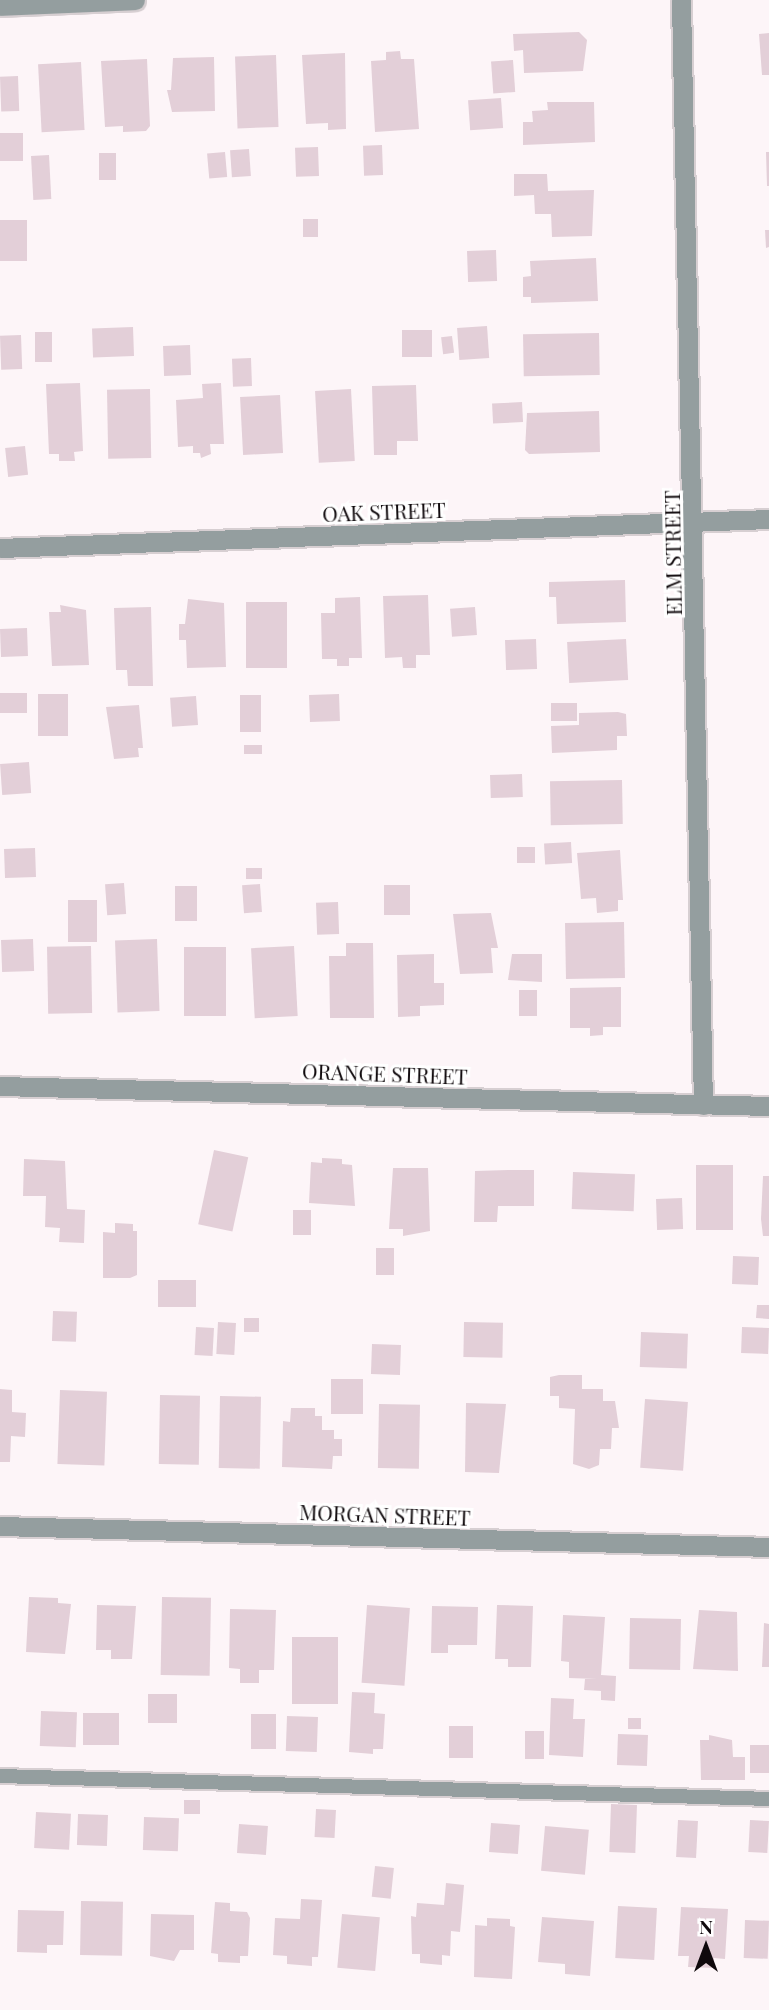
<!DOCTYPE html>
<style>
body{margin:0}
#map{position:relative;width:769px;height:2010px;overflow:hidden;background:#fdf5f8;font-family:"Playfair Display",serif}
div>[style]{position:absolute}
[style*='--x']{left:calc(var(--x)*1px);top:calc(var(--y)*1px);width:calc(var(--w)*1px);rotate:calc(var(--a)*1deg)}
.building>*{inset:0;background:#e3cfd8;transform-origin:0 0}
.roads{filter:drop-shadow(2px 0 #d7cfd2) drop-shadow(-2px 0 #d7cfd2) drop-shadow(0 2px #d7cfd2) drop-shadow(0 -2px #d7cfd2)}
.service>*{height:14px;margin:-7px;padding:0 7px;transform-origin:7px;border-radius:7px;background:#949e9f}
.minor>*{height:19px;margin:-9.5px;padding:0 9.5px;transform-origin:9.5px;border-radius:9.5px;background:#949e9f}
span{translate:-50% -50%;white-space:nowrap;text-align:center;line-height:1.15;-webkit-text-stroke:6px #fff;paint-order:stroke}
.street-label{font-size:21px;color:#0f090c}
.north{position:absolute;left:671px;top:1912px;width:70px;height:70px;-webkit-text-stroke:5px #fff;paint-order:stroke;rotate:0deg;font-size:19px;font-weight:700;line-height:28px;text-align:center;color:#0f090c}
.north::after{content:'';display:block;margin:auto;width:24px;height:32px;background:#0f090c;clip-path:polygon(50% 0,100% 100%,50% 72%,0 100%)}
</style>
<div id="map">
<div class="building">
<i style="clip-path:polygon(579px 32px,587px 40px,583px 71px,524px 73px,523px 50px,514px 51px,513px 34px)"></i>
<i style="clip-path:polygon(769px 33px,769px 75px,762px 75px,759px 34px)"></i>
<i style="clip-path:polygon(400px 51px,401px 59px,414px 59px,419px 129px,375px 132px,371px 61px,386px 60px,386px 52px)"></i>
<i style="clip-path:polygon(345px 53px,346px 129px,328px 130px,328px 123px,306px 124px,302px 55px)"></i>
<i style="left:276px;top:55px;width:72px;height:41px;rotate:88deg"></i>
<i style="clip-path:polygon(214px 57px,215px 111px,172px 112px,167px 90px,171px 90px,173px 58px)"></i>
<i style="clip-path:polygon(147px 59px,150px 126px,146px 131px,123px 132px,123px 126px,105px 127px,101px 61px)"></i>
<i style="left:513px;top:60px;width:32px;height:22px;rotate:86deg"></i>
<i style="left:81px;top:62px;width:68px;height:43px;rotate:87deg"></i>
<i style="left:18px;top:76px;width:35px;height:18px;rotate:88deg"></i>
<i style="left:501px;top:98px;width:30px;height:33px;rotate:86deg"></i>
<i style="clip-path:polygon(547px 102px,594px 102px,595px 142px,523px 145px,523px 122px,533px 122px,532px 111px,548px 110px)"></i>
<i style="left:23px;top:133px;width:28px;height:23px;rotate:90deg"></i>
<i style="left:382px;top:145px;width:30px;height:19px;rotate:88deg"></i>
<i style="left:318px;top:147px;width:29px;height:23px;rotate:88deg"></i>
<i style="left:249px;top:149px;width:27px;height:19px;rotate:86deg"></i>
<i style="left:225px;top:152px;width:25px;height:18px;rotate:85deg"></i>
<i style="clip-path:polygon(766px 152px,769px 152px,769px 186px,767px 186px)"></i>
<i style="left:116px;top:153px;width:27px;height:17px;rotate:90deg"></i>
<i style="left:49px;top:155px;width:44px;height:18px;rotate:87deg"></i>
<i style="clip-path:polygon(514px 174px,547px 174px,548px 191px,594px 190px,592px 236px,552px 237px,551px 214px,535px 214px,534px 195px,514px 196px)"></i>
<i style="left:303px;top:219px;width:15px;height:18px"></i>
<i style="left:0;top:220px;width:27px;height:41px"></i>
<i style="clip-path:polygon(765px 230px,769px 230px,769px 247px,766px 248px)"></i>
<i style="left:496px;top:250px;width:31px;height:29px;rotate:88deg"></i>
<i style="clip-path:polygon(596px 258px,598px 301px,531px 303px,531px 297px,523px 297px,523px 277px,531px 276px,530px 261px)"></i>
<i style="left:487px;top:326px;width:32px;height:30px;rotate:86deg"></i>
<i style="left:133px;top:327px;width:29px;height:41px;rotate:88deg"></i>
<i style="left:402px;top:330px;width:30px;height:27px"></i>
<i style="left:35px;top:332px;width:17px;height:30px"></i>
<i style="left:599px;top:333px;width:42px;height:76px;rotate:89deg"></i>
<i style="left:21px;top:335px;width:34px;height:21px;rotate:88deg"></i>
<i style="left:452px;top:336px;width:17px;height:11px;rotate:83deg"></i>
<i style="left:190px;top:345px;width:30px;height:27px;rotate:88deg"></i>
<i style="left:251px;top:358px;width:28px;height:19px;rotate:88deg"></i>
<i style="clip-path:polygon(80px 383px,83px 451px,74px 452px,75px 461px,59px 461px,59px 454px,49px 454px,46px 384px)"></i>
<i style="clip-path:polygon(221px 383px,224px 444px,210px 444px,211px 454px,201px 458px,200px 453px,193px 453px,193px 446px,178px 447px,176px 400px,203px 398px,202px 384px)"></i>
<i style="clip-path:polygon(416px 385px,418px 441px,397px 441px,397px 455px,374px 455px,372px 386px)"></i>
<i style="left:150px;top:389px;width:69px;height:43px;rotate:89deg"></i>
<i style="left:351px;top:389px;width:72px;height:36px;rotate:87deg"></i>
<i style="left:280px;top:395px;width:58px;height:40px;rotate:87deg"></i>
<i style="left:522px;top:402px;width:20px;height:30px;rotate:87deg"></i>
<i style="clip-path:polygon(599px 411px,600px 452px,529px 454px,525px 450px,527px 413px)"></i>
<i style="left:25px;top:446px;width:29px;height:20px;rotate:84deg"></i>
<i style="clip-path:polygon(625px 580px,626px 622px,557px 624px,556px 597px,549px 597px,549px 582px)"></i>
<i style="clip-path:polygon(428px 595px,430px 655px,416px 655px,416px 668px,403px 668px,402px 657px,385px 658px,383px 596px)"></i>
<i style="clip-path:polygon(360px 597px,362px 658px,349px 658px,349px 666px,337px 666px,337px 659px,322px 659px,321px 613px,335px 613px,335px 598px)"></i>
<i style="clip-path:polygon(188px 599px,224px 603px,226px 667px,187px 668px,186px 640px,179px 640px,179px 624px,185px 624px)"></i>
<i style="left:287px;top:602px;width:66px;height:41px;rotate:90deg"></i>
<i style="clip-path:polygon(60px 605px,86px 610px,89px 665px,52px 666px,49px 612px,61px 612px)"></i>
<i style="clip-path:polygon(151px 607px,153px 686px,128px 686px,127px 670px,116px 670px,114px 608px)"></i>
<i style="left:475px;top:607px;width:28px;height:25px;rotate:86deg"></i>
<i style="left:27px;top:628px;width:28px;height:27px;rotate:88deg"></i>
<i style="left:536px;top:639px;width:30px;height:31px;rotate:88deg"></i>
<i style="left:626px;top:639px;width:41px;height:59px;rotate:87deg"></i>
<i style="left:0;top:693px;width:27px;height:20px"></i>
<i style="left:38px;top:694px;width:30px;height:42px"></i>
<i style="left:339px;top:694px;width:27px;height:30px;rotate:88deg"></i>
<i style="left:240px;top:695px;width:21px;height:37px"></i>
<i style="left:196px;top:696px;width:29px;height:26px;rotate:86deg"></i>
<i style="left:577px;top:703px;width:18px;height:26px;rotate:90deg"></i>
<i style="clip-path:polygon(139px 705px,143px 748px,138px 748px,139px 757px,114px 759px,106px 707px)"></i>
<i style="clip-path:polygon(618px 712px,626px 714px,627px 736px,617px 736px,617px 750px,552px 753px,551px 726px,579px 725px,579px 713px)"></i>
<i style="left:244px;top:745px;width:18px;height:9px"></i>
<i style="left:29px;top:762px;width:31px;height:29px;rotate:86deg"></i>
<i style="left:522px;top:774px;width:23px;height:32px;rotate:88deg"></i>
<i style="left:622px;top:780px;width:44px;height:72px;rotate:89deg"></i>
<i style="left:571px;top:842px;width:21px;height:27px;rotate:87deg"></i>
<i style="left:517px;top:847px;width:18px;height:16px"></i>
<i style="left:35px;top:848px;width:29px;height:31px;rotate:88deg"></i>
<i style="clip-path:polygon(620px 850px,623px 900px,618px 900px,618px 911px,597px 913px,596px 898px,581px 899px,577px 853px)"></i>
<i style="left:246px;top:868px;width:16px;height:11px"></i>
<i style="left:124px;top:883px;width:31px;height:19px;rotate:86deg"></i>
<i style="left:260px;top:884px;width:28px;height:18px;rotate:86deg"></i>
<i style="left:384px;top:885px;width:26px;height:30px"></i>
<i style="left:175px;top:886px;width:22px;height:35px"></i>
<i style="left:68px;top:900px;width:29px;height:42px"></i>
<i style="left:338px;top:902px;width:32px;height:22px;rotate:88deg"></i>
<i style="clip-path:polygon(491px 913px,498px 948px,491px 948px,493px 973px,460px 974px,453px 914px)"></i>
<i style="left:624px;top:922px;width:56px;height:59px;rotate:89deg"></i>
<i style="left:33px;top:939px;width:32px;height:32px;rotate:88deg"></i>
<i style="left:157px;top:939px;width:72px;height:42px;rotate:88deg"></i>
<i style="clip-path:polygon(346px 943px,373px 943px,374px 1018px,330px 1018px,329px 956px,346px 956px)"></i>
<i style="left:91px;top:946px;width:67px;height:44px;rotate:89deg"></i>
<i style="left:294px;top:946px;width:70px;height:43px;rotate:87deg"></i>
<i style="left:184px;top:947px;width:42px;height:69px"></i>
<i style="clip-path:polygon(434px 954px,434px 983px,444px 983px,444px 1005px,420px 1006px,420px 1016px,398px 1017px,397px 955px)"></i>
<i style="clip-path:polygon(512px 954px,542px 954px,542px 982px,508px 980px)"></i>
<i style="clip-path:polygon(621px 987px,621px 1027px,603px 1027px,603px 1035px,590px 1036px,590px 1028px,570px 1028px,570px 988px)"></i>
<i style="left:519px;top:990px;width:18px;height:26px"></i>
<i style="left:214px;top:1150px;width:35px;height:76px;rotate:12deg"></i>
<i style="clip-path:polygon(322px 1158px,342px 1159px,342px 1164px,352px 1165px,355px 1206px,309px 1203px,311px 1162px,322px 1163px)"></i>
<i style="clip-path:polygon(24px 1159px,65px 1161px,67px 1209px,85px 1210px,84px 1243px,59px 1242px,60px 1228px,45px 1227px,46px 1196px,23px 1196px)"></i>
<i style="left:696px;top:1165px;width:37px;height:65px"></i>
<i style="clip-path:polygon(393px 1168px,428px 1168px,430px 1231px,403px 1236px,403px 1229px,389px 1229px)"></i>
<i style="clip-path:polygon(508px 1170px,534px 1170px,534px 1206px,498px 1206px,497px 1222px,474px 1222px,475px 1171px)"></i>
<i style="left:573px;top:1172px;width:62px;height:37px;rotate:2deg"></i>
<i style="clip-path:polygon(763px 1176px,769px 1176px,769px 1236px,763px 1236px,761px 1219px)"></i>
<i style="left:682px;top:1198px;width:31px;height:26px;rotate:88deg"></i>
<i style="left:293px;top:1210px;width:18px;height:25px"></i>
<i style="clip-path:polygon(115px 1223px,133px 1224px,133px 1231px,137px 1231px,137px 1275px,130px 1278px,103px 1278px,103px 1232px,115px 1233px)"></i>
<i style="left:394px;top:1248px;width:27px;height:18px;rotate:90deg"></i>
<i style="left:733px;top:1256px;width:26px;height:28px;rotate:2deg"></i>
<i style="left:158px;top:1280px;width:38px;height:27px"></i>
<i style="clip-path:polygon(757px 1305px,769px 1305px,769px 1319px,756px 1318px)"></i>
<i style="left:53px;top:1311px;width:24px;height:30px;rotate:2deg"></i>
<i style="left:244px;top:1318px;width:15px;height:14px"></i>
<i style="left:218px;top:1322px;width:18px;height:32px;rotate:3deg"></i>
<i style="left:464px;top:1322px;width:39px;height:35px;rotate:1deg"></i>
<i style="left:196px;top:1327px;width:18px;height:28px;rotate:3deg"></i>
<i style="left:742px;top:1327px;width:27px;height:26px;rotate:2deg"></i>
<i style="left:641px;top:1332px;width:47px;height:35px;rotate:2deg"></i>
<i style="left:372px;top:1344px;width:29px;height:30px;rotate:2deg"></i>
<i style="clip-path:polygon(559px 1375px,582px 1375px,582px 1389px,603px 1389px,603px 1401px,615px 1401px,619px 1428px,612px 1428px,611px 1449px,600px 1449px,599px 1465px,589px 1469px,573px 1464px,575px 1409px,559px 1408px,559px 1396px,550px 1396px,550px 1377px)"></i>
<i style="left:331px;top:1379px;width:32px;height:35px"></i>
<i style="clip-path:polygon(0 1389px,12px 1390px,12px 1412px,26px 1413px,25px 1437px,11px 1436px,10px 1462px,0 1462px)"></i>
<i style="left:60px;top:1390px;width:47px;height:74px;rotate:2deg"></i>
<i style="left:160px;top:1395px;width:40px;height:69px;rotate:1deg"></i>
<i style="left:220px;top:1396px;width:41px;height:72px;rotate:1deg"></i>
<i style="left:645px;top:1399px;width:43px;height:69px;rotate:4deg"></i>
<i style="clip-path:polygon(466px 1403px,506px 1404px,499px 1473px,465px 1472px)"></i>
<i style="left:379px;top:1404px;width:41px;height:64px;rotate:1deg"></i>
<i style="clip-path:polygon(291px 1408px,315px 1408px,315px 1416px,322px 1416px,322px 1430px,334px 1430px,334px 1439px,342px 1439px,342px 1456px,333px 1456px,332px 1469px,282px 1467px,283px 1421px,290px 1422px)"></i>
<i style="clip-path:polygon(29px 1597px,58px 1598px,58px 1603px,71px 1604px,65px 1654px,26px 1652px)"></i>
<i style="left:162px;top:1597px;width:49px;height:78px;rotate:1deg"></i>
<i style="clip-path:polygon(97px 1605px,136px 1606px,132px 1659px,111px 1659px,111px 1650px,96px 1650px)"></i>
<i style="left:367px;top:1605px;width:43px;height:78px;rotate:4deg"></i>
<i style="clip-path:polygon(497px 1605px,533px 1606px,531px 1667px,508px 1667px,508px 1659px,495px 1659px)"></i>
<i style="clip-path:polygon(432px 1606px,478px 1607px,477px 1645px,448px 1645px,448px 1653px,431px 1653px)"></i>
<i style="clip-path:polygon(230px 1609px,276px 1610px,274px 1670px,259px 1670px,259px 1683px,240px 1683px,240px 1669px,229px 1668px)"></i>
<i style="clip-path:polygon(699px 1610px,737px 1612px,738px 1671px,693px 1669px)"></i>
<i style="clip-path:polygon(563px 1615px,605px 1617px,601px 1675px,616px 1676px,615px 1701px,601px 1700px,601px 1691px,584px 1690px,585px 1679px,597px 1679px,569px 1678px,569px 1662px,561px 1661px)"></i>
<i style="left:630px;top:1618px;width:51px;height:51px;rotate:1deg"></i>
<i style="clip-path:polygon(764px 1623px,769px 1624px,769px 1667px,762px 1667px)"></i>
<i style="left:292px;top:1637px;width:46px;height:67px"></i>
<i style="clip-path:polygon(352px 1692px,375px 1693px,374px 1713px,385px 1714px,383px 1749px,373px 1749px,373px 1754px,349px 1752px)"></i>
<i style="left:148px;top:1694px;width:29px;height:29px"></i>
<i style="clip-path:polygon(551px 1698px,574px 1699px,573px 1719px,585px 1719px,583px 1757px,549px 1755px)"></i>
<i style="left:41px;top:1711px;width:36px;height:35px;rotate:2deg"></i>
<i style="left:83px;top:1713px;width:36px;height:32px"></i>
<i style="left:251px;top:1714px;width:25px;height:35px"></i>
<i style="left:287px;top:1716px;width:31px;height:35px;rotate:2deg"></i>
<i style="left:628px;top:1718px;width:13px;height:11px"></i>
<i style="left:449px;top:1726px;width:24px;height:32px"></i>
<i style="left:544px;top:1731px;width:28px;height:19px;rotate:90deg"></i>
<i style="left:618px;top:1734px;width:30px;height:31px;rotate:2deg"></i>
<i style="clip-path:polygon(709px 1735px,732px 1740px,733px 1757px,745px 1757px,745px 1780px,701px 1780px,700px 1740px,709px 1740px)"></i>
<i style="left:750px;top:1745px;width:19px;height:28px"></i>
<i style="left:184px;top:1800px;width:16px;height:14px"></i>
<i style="left:611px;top:1804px;width:26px;height:48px;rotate:2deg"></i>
<i style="left:316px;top:1809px;width:20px;height:28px;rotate:3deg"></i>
<i style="left:36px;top:1812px;width:35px;height:36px;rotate:3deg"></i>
<i style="left:78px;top:1814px;width:30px;height:31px;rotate:2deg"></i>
<i style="left:144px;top:1817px;width:35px;height:33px;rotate:2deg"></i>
<i style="left:678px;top:1820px;width:20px;height:37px;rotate:3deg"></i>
<i style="left:750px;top:1820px;width:19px;height:32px;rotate:3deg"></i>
<i style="left:491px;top:1823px;width:29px;height:29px;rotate:4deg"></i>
<i style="left:239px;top:1824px;width:29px;height:29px;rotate:4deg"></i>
<i style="left:545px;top:1826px;width:44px;height:45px;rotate:5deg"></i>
<i style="left:375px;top:1866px;width:19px;height:31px;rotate:6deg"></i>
<i style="clip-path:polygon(446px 1883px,464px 1885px,460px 1932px,451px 1931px,450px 1956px,442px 1955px,442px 1965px,420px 1963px,420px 1954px,412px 1954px,411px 1916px,416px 1917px,417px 1903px,444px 1905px)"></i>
<i style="clip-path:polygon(301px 1899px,322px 1900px,318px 1957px,312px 1957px,312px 1966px,287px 1964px,287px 1956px,273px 1955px,275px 1918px,300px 1919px)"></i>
<i style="left:81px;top:1901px;width:42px;height:54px;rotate:1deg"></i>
<i style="clip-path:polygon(215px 1902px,230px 1903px,230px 1911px,247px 1912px,250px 1918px,248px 1956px,240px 1956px,240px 1963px,218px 1962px,218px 1954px,211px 1953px)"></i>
<i style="left:618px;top:1906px;width:39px;height:52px;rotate:3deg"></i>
<i style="clip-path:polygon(681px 1907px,728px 1909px,725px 1959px,714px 1958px,714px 1968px,688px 1967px,689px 1956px,678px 1956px)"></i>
<i style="clip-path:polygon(18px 1910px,64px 1911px,63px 1945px,47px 1945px,47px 1953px,17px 1952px)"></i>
<i style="clip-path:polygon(151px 1914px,194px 1915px,194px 1950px,180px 1950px,174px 1961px,150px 1956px)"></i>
<i style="left:342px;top:1914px;width:38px;height:54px;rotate:5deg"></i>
<i style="clip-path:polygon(542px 1917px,594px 1921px,590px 1976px,565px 1974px,565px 1964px,538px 1962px)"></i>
<i style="clip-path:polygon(487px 1918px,510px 1919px,510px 1926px,515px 1927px,512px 1979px,474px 1977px,475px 1925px,487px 1926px)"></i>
<i style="left:745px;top:1920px;width:24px;height:38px;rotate:2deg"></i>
</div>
<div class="roads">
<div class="service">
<i style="--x:0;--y:1776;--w:769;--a:1.71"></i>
</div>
<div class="minor">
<i style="--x:681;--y:0;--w:1105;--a:88.86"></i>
<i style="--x:0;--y:6;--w:135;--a:-2.5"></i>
<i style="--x:0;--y:548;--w:770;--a:-2.16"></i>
<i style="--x:0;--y:1086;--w:769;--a:1.49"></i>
<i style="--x:0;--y:1526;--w:769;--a:1.56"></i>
</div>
</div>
<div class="street-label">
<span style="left:384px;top:511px;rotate:-2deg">OAK STREET</span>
<span style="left:672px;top:553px;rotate:-91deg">ELM STREET</span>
<span style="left:385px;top:1073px;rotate:2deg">ORANGE STREET</span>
<span style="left:385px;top:1514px;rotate:2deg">MORGAN STREET</span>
</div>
<div class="north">N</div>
</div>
